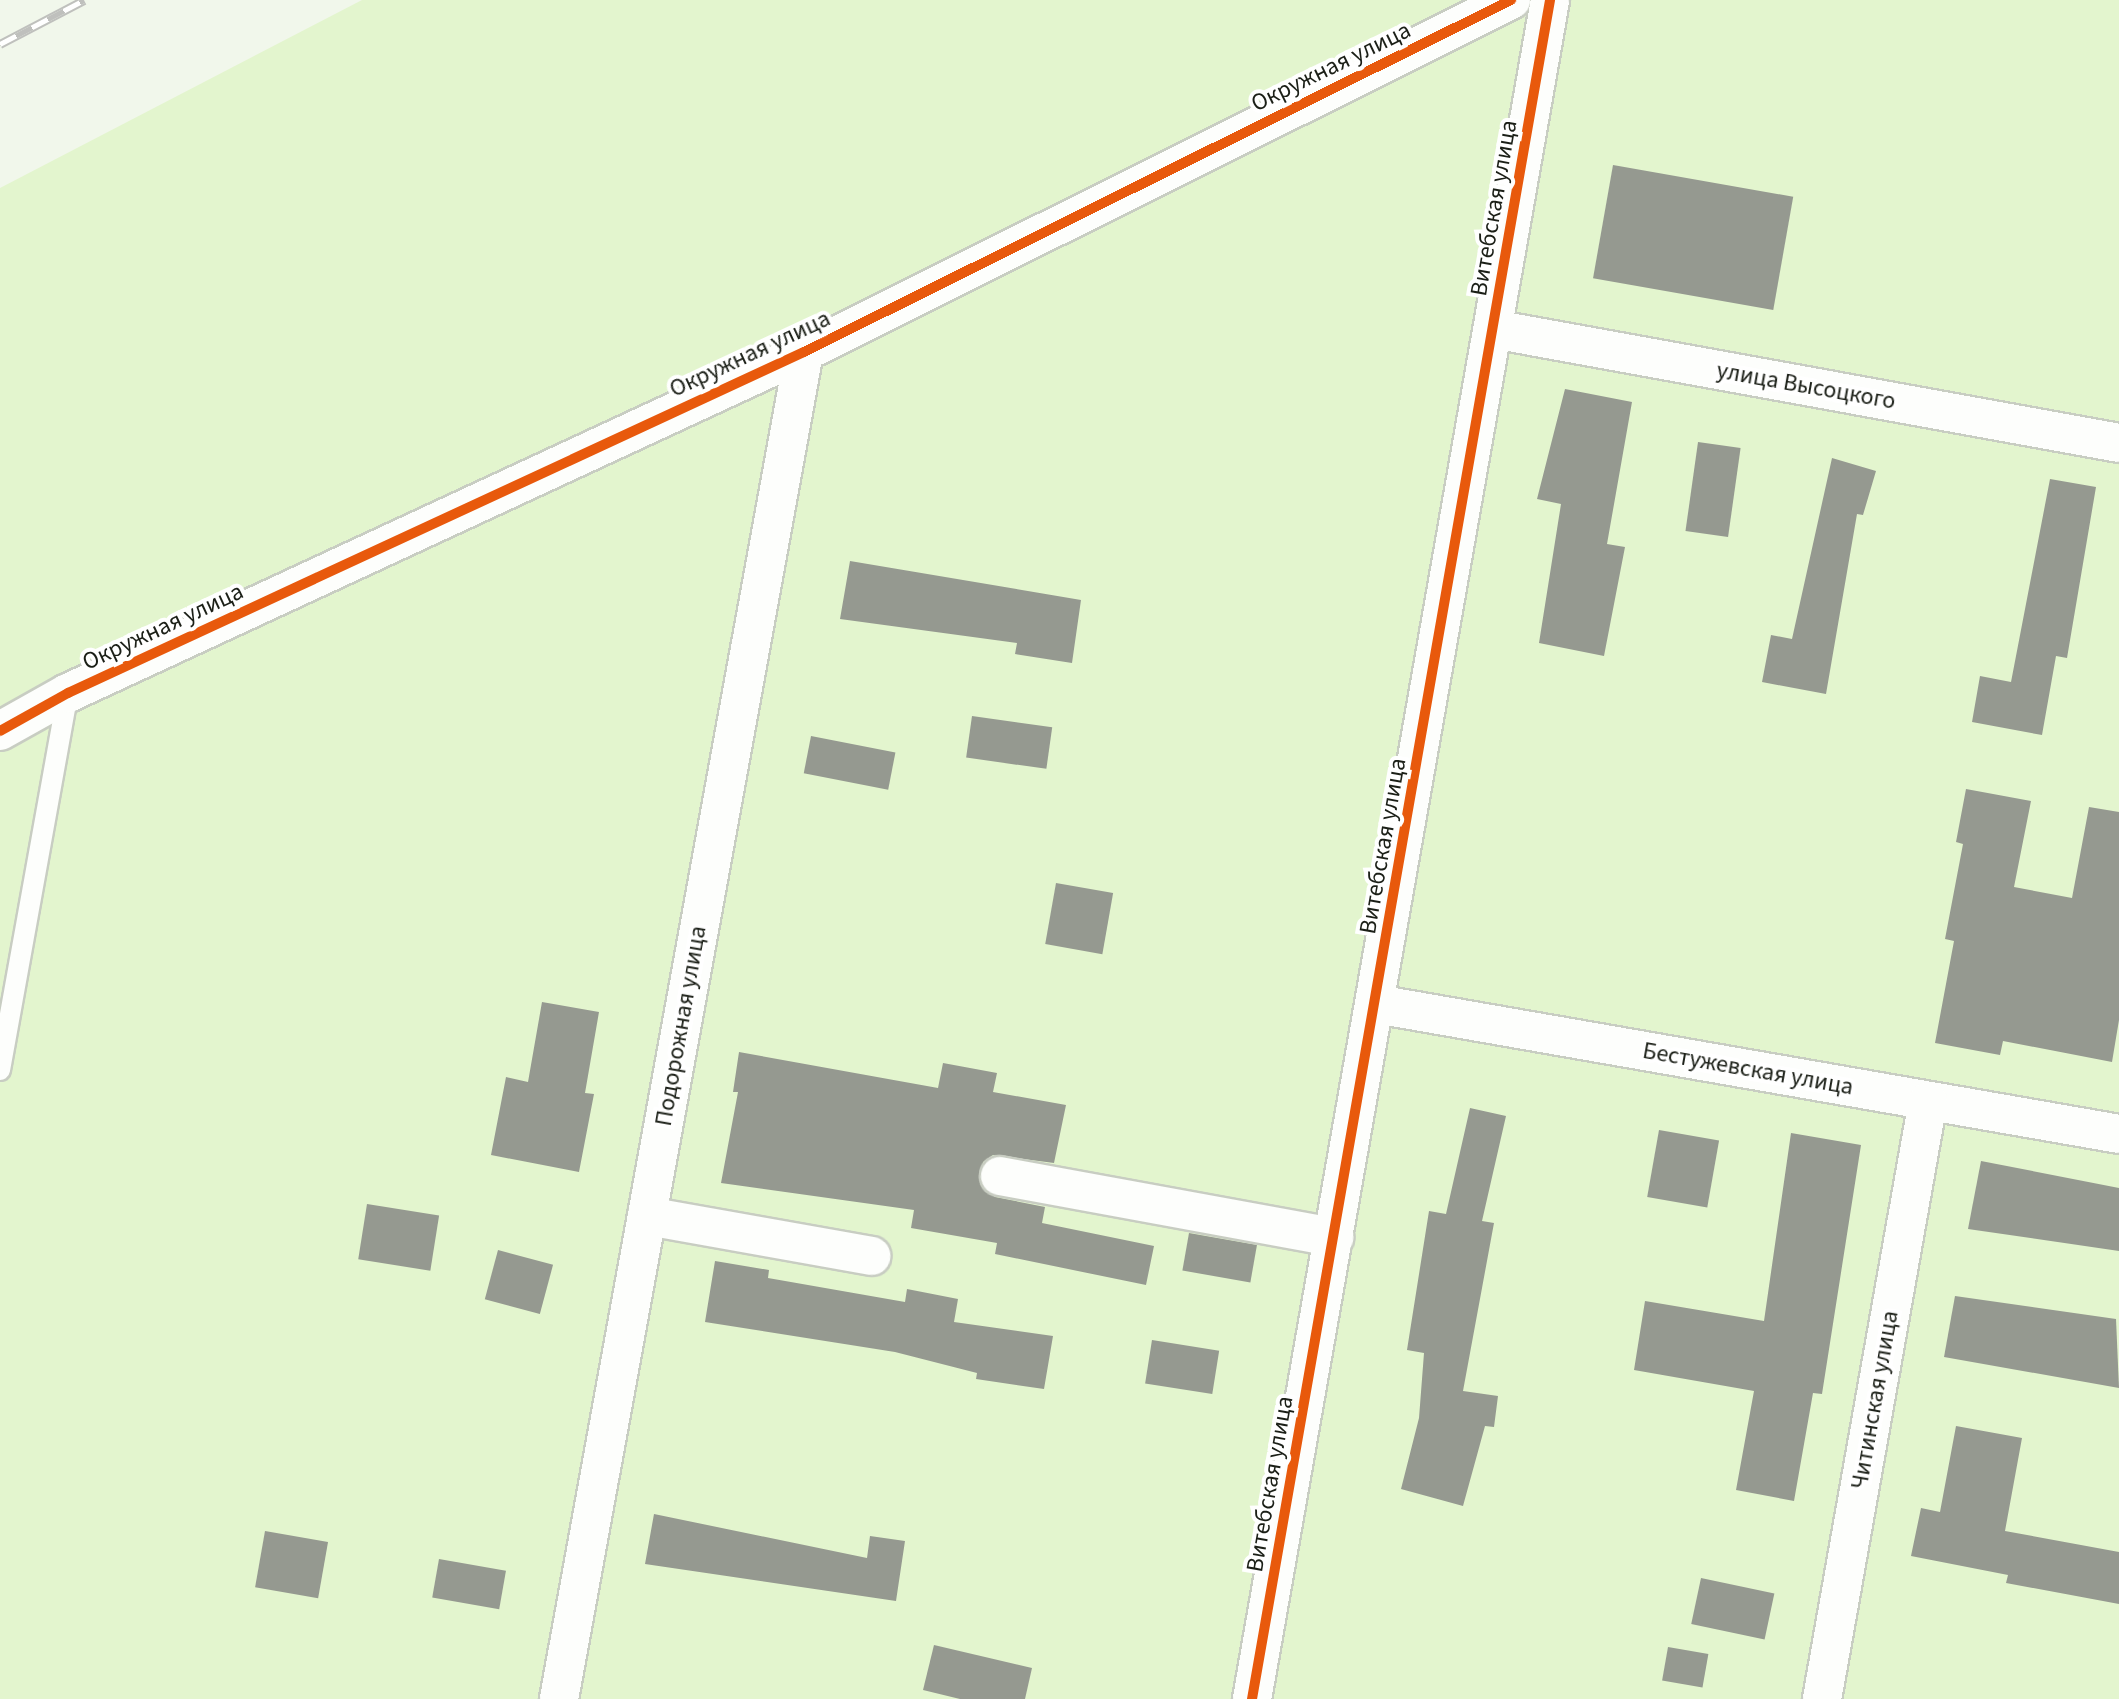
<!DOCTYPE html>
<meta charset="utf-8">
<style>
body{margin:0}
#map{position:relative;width:2119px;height:1699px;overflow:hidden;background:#f1f7eb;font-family:"Source Sans 3",sans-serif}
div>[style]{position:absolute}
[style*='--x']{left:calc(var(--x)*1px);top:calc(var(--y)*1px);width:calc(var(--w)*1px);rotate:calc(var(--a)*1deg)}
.green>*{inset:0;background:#e3f5ce}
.building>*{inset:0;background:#959990;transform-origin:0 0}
.roads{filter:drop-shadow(2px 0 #c8cdc2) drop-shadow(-2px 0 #c8cdc2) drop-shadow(0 2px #c8cdc2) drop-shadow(0 -2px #c8cdc2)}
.service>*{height:20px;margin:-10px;padding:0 10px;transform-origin:10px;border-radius:10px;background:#fdfefc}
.minor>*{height:38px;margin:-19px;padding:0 19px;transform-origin:19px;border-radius:19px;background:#fdfefc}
.rail>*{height:9px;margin-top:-4.5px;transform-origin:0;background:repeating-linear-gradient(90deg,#fff 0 18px,#bfc0bd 0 36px);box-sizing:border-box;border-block:2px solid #bfc0bd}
.cycleway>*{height:10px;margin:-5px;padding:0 5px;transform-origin:5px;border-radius:5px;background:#e8590c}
span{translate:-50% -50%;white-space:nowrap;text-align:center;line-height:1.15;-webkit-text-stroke:8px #fff;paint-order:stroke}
.street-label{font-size:24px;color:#1b1f17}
</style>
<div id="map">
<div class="green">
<i style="clip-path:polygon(362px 0,2119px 0,2119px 1699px,0 1699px,0 188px)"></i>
</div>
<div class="building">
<i style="left:1613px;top:165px;width:183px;height:115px;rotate:10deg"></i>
<i style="clip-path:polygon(1565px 389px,1632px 402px,1607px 544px,1625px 547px,1604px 656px,1539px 643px,1561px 504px,1537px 499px)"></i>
<i style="left:1698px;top:442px;width:43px;height:90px;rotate:8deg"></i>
<i style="clip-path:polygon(1832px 458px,1876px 471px,1863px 515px,1857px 514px,1826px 694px,1762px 682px,1771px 635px,1792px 639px)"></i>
<i style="clip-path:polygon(2050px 479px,2096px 487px,2067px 658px,2056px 656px,2042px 735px,1972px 722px,1980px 676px,2011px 682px)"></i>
<i style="clip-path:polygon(850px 561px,1081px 600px,1072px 663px,1015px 654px,1017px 643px,840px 619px)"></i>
<i style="left:972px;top:716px;width:81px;height:42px;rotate:8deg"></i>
<i style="left:811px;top:736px;width:86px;height:38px;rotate:11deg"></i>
<i style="clip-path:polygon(1966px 789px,2031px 801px,2014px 887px,2072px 898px,2089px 807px,2119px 812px,2119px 1020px,2112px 1062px,2003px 1041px,2000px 1055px,1935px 1043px,1954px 941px,1945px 939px,1963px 844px,1956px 842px)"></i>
<i style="left:1056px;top:883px;width:58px;height:62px;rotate:10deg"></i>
<i style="clip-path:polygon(542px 1002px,599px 1012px,585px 1093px,594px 1094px,579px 1172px,491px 1155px,506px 1077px,528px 1082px)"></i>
<i style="clip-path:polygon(739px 1052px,938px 1088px,943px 1063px,997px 1073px,993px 1092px,1066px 1105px,1054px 1163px,993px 1155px,983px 1162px,980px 1184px,995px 1197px,1045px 1207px,1042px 1223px,1154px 1246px,1146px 1285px,995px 1254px,997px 1243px,911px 1228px,914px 1210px,721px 1183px,738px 1092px,733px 1092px)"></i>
<i style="clip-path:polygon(1470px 1108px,1506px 1116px,1482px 1221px,1494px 1223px,1463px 1391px,1498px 1396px,1494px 1427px,1485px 1426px,1463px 1506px,1401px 1489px,1419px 1418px,1424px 1353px,1407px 1350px,1429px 1211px,1446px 1214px)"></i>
<i style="left:1659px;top:1130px;width:61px;height:68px;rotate:10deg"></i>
<i style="clip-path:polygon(1791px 1133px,1861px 1145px,1822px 1394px,1813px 1393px,1794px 1501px,1736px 1490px,1754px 1391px,1634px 1370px,1645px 1301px,1764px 1321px)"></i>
<i style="clip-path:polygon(1981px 1161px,2119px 1188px,2119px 1251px,1968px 1229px)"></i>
<i style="left:367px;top:1204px;width:73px;height:56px;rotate:9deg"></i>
<i style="left:1189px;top:1233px;width:69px;height:38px;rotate:10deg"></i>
<i style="left:498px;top:1250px;width:57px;height:51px;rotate:15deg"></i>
<i style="clip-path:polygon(715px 1261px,769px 1270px,768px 1278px,905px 1302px,907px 1289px,958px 1299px,954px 1322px,1053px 1336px,1044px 1389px,976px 1379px,977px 1373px,895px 1352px,705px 1322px)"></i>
<i style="clip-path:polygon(1955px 1296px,2116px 1319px,2119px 1388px,1944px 1357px)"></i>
<i style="left:1152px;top:1340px;width:68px;height:44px;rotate:9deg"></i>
<i style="clip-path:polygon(1956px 1426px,2022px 1438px,2005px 1531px,2119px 1552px,2119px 1604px,2006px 1583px,2008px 1575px,1911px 1556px,1921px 1508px,1940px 1512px)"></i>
<i style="clip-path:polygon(654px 1514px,867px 1558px,870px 1536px,905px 1541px,896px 1601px,645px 1564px)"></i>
<i style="left:265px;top:1531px;width:64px;height:57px;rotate:10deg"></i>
<i style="left:439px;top:1559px;width:68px;height:39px;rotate:10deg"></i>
<i style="left:1701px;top:1578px;width:75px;height:47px;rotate:12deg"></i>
<i style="clip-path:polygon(934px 1645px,1032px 1668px,1025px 1699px,960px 1699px,923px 1690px)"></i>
<i style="left:1668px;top:1647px;width:41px;height:34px;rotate:10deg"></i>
</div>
<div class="roads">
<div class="service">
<i style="--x:0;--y:1070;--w:383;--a:-79.8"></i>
</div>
<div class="minor">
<i style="--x:1493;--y:329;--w:636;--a:10.32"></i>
<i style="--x:0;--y:731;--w:78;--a:-29.2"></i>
<i style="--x:68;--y:693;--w:811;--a:-24.86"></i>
<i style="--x:804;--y:352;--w:790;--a:-26.47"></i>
<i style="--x:1376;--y:1004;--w:754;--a:9.92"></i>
<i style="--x:1000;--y:1176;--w:340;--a:10.4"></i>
<i style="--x:647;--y:1216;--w:228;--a:10.1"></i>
<i style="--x:559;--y:1699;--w:1369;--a:-79.69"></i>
<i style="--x:1252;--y:1699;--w:1725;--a:-80.05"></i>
<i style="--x:1822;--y:1699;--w:607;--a:-79.95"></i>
</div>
</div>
<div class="rail">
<i style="--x:0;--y:44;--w:95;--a:-27.6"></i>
</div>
<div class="cycleway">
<i style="--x:0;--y:731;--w:78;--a:-29.2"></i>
<i style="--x:68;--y:693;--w:811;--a:-24.86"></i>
<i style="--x:804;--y:352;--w:790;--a:-26.47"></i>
<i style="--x:1252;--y:1699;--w:1725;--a:-80.05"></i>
</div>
<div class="street-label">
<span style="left:1331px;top:67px;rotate:-26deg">Окружная улица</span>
<span style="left:1494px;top:208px;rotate:-80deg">Витебская улица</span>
<span style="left:750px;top:354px;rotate:-25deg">Окружная улица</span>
<span style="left:1806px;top:386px;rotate:10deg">улица Высоцкого</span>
<span style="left:163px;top:627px;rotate:-25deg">Окружная улица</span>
<span style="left:1383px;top:846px;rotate:-80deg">Витебская улица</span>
<span style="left:681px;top:1026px;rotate:-80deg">Подорожная улица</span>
<span style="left:1748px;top:1069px;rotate:10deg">Бестужевская улица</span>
<span style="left:1875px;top:1400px;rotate:-80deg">Читинская улица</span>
<span style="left:1270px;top:1484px;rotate:-80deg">Витебская улица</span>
</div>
</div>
